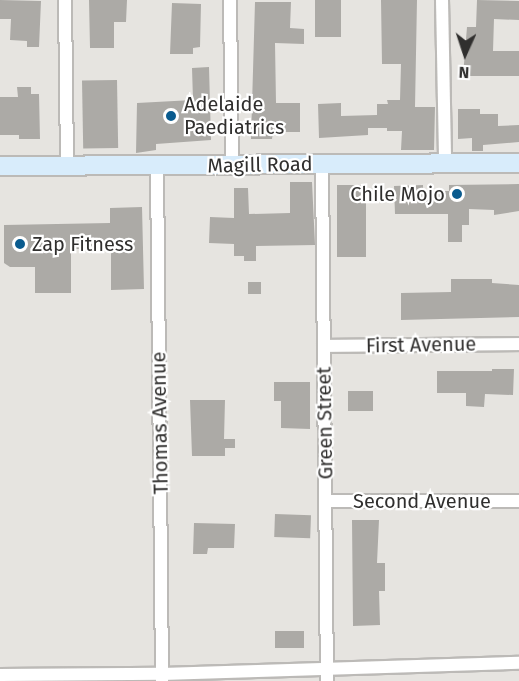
<!DOCTYPE html>
<style>
body{margin:0}
#map{position:relative;width:519px;height:681px;overflow:hidden;background:#e6e4e0;font-family:"Fira Sans",sans-serif}
div>[style]{position:absolute}
[style*='--x']{left:calc(var(--x)*1px);top:calc(var(--y)*1px);width:calc(var(--w)*1px);rotate:calc(var(--a)*1deg)}
.building>*{inset:0;background:#acaaa6;transform-origin:0 0}
.roads{filter:drop-shadow(2px 0 #bcbab7) drop-shadow(-2px 0 #bcbab7) drop-shadow(0 2px #bcbab7) drop-shadow(0 -2px #bcbab7)}
.minor>*{height:12px;margin:-6px;padding:0 6px;transform-origin:6px;border-radius:6px;background:#fff}
.secondary>*{height:18px;margin:-9px;padding:0 9px;transform-origin:9px;border-radius:9px;background:#d8ecfb}
.dots>*{width:16px;height:16px;translate:-50% -50%;box-sizing:border-box;border:3px solid #fff;border-radius:50%}
span{translate:-50% -50%;white-space:nowrap;text-align:center;line-height:1.15;-webkit-text-stroke:4.5px #fff;paint-order:stroke}
.poi-label{font-size:20px;color:#302f2e}
.left{translate:0 -50%;text-align:left}
.right{translate:-100% -50%;text-align:right}
.street-label{font-size:20px;color:#302f2e}
.north{position:absolute;left:435px;top:24px;width:60px;height:60px;-webkit-text-stroke:4px #fff;paint-order:stroke;rotate:183deg;font-size:16px;font-weight:700;line-height:24px;text-align:center;color:#302f2e}
.north::after{content:'';display:block;margin:auto;width:21px;height:27px;background:#302f2e;clip-path:polygon(50% 0,100% 100%,50% 72%,0 100%)}
</style>
<div id="map">
<div class="building">
<i style="clip-path:polygon(0 0,41px 1px,39px 47px,27px 47px,27px 41px,10px 40px,11px 19px,0 19px)"></i>
<i style="clip-path:polygon(89px 0,127px 0,126px 22px,114px 22px,114px 48px,90px 48px)"></i>
<i style="left:315px;top:0;width:26px;height:37px"></i>
<i style="clip-path:polygon(381px 0,417px 0,415px 107px,435px 107px,434px 150px,401px 150px,402px 131px,387px 131px,387px 128px,368px 128px,368px 135px,319px 138px,318px 104px,341px 103px,341px 116px,377px 115px,377px 104px,388px 104px,387px 100px,400px 100px,401px 64px,382px 64px)"></i>
<i style="clip-path:polygon(477px 0,519px 1px,519px 20px,494px 19px,493px 51px,519px 51px,519px 76px,463px 76px,467px 27px,476px 27px)"></i>
<i style="clip-path:polygon(255px 2px,291px 2px,290px 28px,304px 29px,304px 44px,275px 43px,276px 103px,300px 103px,300px 132px,273px 132px,272px 139px,251px 139px)"></i>
<i style="clip-path:polygon(172px 3px,201px 4px,200px 47px,193px 48px,193px 54px,170px 54px)"></i>
<i style="clip-path:polygon(209px 67px,211px 140px,156px 144px,156px 150px,136px 153px,137px 103px,193px 100px,192px 68px)"></i>
<i style="left:117px;top:80px;width:68px;height:35px;rotate:89deg"></i>
<i style="clip-path:polygon(17px 87px,31px 87px,31px 94px,39px 94px,40px 139px,19px 139px,19px 135px,0 135px,0 97px,18px 97px)"></i>
<i style="clip-path:polygon(458px 109px,480px 109px,480px 114px,498px 114px,498px 126px,519px 125px,519px 142px,483px 145px,483px 151px,472px 151px,472px 138px,458px 139px)"></i>
<i style="clip-path:polygon(290px 182px,312px 182px,315px 245px,256px 246px,256px 261px,244px 261px,244px 256px,234px 256px,234px 244px,209px 243px,210px 217px,234px 218px,234px 188px,248px 188px,249px 214px,290px 213px)"></i>
<i style="clip-path:polygon(519px 184px,519px 211px,494px 215px,494px 210px,469px 209px,469px 225px,462px 225px,462px 242px,448px 242px,448px 214px,395px 214px,394px 186px,423px 185px,423px 191px,449px 191px,449px 185px)"></i>
<i style="left:337px;top:185px;width:29px;height:72px"></i>
<i style="clip-path:polygon(142px 207px,144px 289px,111px 290px,111px 249px,71px 249px,71px 293px,35px 293px,35px 267px,10px 267px,4px 263px,4px 225px,110px 223px,110px 208px)"></i>
<i style="clip-path:polygon(451px 279px,492px 279px,492px 283px,519px 285px,519px 317px,401px 320px,401px 293px,451px 292px)"></i>
<i style="left:248px;top:282px;width:13px;height:12px"></i>
<i style="clip-path:polygon(492px 369px,514px 369px,513px 395px,485px 394px,484px 407px,466px 406px,466px 393px,437px 393px,437px 371px,492px 371px)"></i>
<i style="clip-path:polygon(274px 382px,310px 382px,310px 429px,281px 428px,281px 401px,274px 401px)"></i>
<i style="left:348px;top:391px;width:25px;height:20px"></i>
<i style="clip-path:polygon(190px 400px,225px 400px,224px 439px,235px 439px,235px 448px,225px 448px,225px 456px,192px 456px)"></i>
<i style="left:275px;top:514px;width:36px;height:23px;rotate:2deg"></i>
<i style="clip-path:polygon(352px 520px,379px 520px,377px 563px,385px 563px,385px 591px,379px 591px,380px 625px,353px 626px)"></i>
<i style="clip-path:polygon(194px 523px,235px 524px,234px 548px,208px 548px,207px 554px,193px 554px)"></i>
<i style="left:304px;top:631px;width:17px;height:29px;rotate:90deg"></i>
</div>
<div class="roads">
<div class="minor">
<i style="--x:65;--y:0;--w:166;--a:89.3"></i>
<i style="--x:230;--y:0;--w:165;--a:89.3"></i>
<i style="--x:442;--y:0;--w:163;--a:88.9"></i>
<i style="--x:322;--y:164;--w:517;--a:89.45"></i>
<i style="--x:157;--y:166;--w:515;--a:89.44"></i>
<i style="--x:324;--y:346;--w:195;--a:-0.6"></i>
<i style="--x:325;--y:501;--w:194;--a:0"></i>
<i style="--x:0;--y:675;--w:162;--a:-0.4"></i>
<i style="--x:162;--y:674;--w:357;--a:-1.8"></i>
</div>
<div class="secondary">
<i style="--x:0;--y:166;--w:519;--a:-0.33"></i>
</div>
</div>
<div class="dots">
<i style="left:171px;top:116px;background:#0a5b8e"></i>
<i style="left:457px;top:194px;background:#0a5b8e"></i>
<i style="left:20px;top:244px;background:#0a5b8e"></i>
</div>
<div class="poi-label">
<span class="left" style="left:184px;top:116px">Adelaide<br>Paediatrics</span>
<span class="right" style="left:445px;top:194px">Chile Mojo</span>
<span class="left" style="left:32px;top:244px">Zap Fitness</span>
</div>
<div class="street-label">
<span style="left:260px;top:165px;rotate:-1deg">Magill Road</span>
<span style="left:421px;top:345px;rotate:-1deg">First Avenue</span>
<span style="left:160px;top:423px;rotate:-91deg">Thomas Avenue</span>
<span style="left:325px;top:423px;rotate:-91deg">Green Street</span>
<span style="left:422px;top:501px">Second Avenue</span>
</div>
<div class="north">N</div>
</div>
